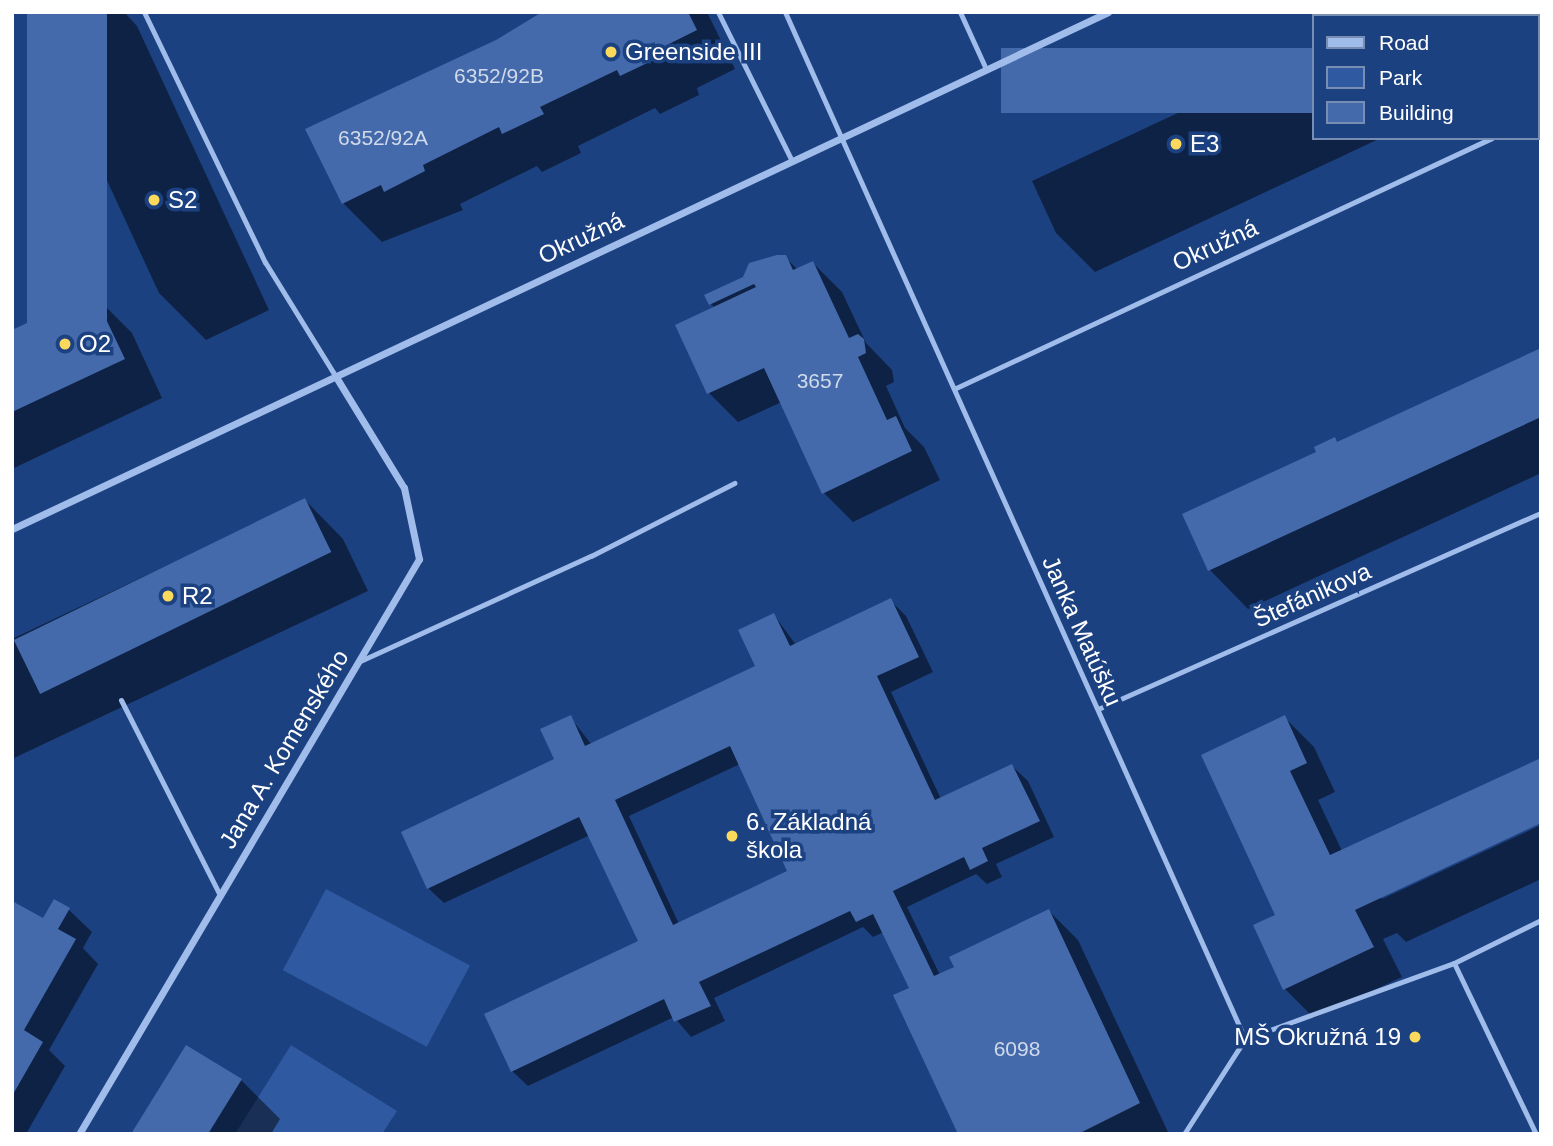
<!DOCTYPE html>
<meta charset="utf-8">
<style>
body{margin:0}
#map{position:relative;width:1553px;height:1146px;overflow:hidden;background:#1c4181;font-family:Helvetica,sans-serif}
div>[style]{position:absolute}
[style*='--x']{left:calc(var(--x)*1px);top:calc(var(--y)*1px);width:calc(var(--w)*1px);rotate:calc(var(--a)*1deg)}
.green>*{inset:0;background:#2f59a0;transform-origin:0 0}
.shadow>*{inset:0;background:#0007;transform-origin:0 0}
.building>*{inset:0;background:#446aab;transform-origin:0 0}
.service>*{height:5px;margin:-2.5px;padding:0 2.5px;transform-origin:2.5px;border-radius:2.5px;background:#a0bcea}
.minor>*{height:7px;margin:-3.5px;padding:0 3.5px;transform-origin:3.5px;border-radius:3.5px;background:#a0bcea}
.dots>*{width:19px;height:19px;translate:-50% -50%;box-sizing:border-box;border:4px solid #1c4181;border-radius:50%}
span{translate:-50% -50%;white-space:nowrap;text-align:center;line-height:1.15;-webkit-text-stroke:7px #1c4181;paint-order:stroke}
.number-label{font-size:21px;color:#d0daea}
.number-label span{-webkit-text-stroke-width:0}
.poi-label{font-size:24px;color:#fff}
.left{translate:0 -50%;text-align:left}
.right{translate:-100% -50%;text-align:right}
.street-label{font-size:24px;color:#fff}
.frame{position:absolute;inset:0;border:14px solid #fff;pointer-events:none}
.legend{position:absolute;left:1312px;top:14px;width:228px;height:126px;box-sizing:border-box;background:#1c4181;border:2px solid #778db3;margin:0;padding:9px 12px;list-style:none;font-size:21px;color:#fff}
.legend li{display:flex;align-items:center;gap:14px;height:35px}
.legend b{width:35px;border:2px solid #778db3}
</style>
<div id="map">
<div class="green">
<i style="left:326px;top:889px;width:163px;height:92px;rotate:28deg"></i>
<i style="clip-path:polygon(291px 1045px,397px 1111px,382px 1134px,235px 1134px)"></i>
</div>
<div class="shadow">
<i style="clip-path:polygon(29px 12px,124px 12px,137px 26px,269px 310px,206px 340px,159px 293px)"></i>
<i style="clip-path:polygon(543px 12px,707px 12px,735px 69px,697px 88px,699px 95px,660px 114px,655px 108px,578px 146px,581px 153px,542px 172px,537px 166px,460px 204px,463px 210px,382px 242px,343px 203px,504px 38px)"></i>
<i style="left:1541px;top:12px;width:98px;height:6px;rotate:90deg"></i>
<i style="clip-path:polygon(1313px 50px,1313px 138px,1381px 138px,1095px 272px,1056px 233px,1032px 181px)"></i>
<i style="clip-path:polygon(785px 257px,798px 270px,813px 263px,842px 292px,866px 343px,892px 370px,894px 382px,886px 386px,905px 428px,924px 447px,940px 480px,853px 522px,824px 493px,782px 402px,738px 422px,709px 393px,678px 326px,715px 308px,711px 304px)"></i>
<i style="clip-path:polygon(93px 294px,132px 333px,162px 398px,12px 469px,12px 332px)"></i>
<i style="clip-path:polygon(1541px 350px,1541px 473px,1248px 609px,1210px 570px,1338px 443px)"></i>
<i style="clip-path:polygon(305px 500px,343px 539px,368px 591px,12px 759px,12px 639px)"></i>
<i style="clip-path:polygon(evenodd,890px 600px,906px 616px,933px 672px,891px 692px,941px 799px,1012px 766px,1028px 781px,1054px 837px,996px 864px,1002px 877px,987px 884px,976px 874px,907px 907px,940px 975px,1049px 911px,1078px 940px,1168px 1132px,960px 1134px,912px 988px,884px 932px,873px 937px,863px 927px,714px 998px,725px 1021px,691px 1037px,674px 1017px,528px 1086px,512px 1071px,640px 942px,590px 835px,444px 903px,428px 888px,556px 760px,570px 717px,592px 745px,757px 667px,774px 615px,796px 645px,890px 600px,740px 764px,790px 872px,679px 924px,629px 816px,740px 764px)"></i>
<i style="clip-path:polygon(1285px 718px,1314px 747px,1335px 792px,1318px 800px,1342px 851px,1382px 899px,1541px 825px,1541px 879px,1406px 942px,1397px 933px,1383px 939px,1402px 977px,1314px 1018px,1285px 989px,1278px 915px)"></i>
<i style="clip-path:polygon(12px 903px,44px 921px,69px 910px,92px 932px,83px 948px,98px 964px,49px 1050px,65px 1066px,26px 1134px,12px 1134px)"></i>
<i style="clip-path:polygon(241px 1080px,280px 1119px,271px 1134px,133px 1134px)"></i>
</div>
<div class="building">
<i style="left:27px;top:12px;width:80px;height:311px"></i>
<i style="clip-path:polygon(542px 12px,688px 12px,697px 30px,659px 49px,662px 56px,620px 76px,617px 70px,540px 107px,544px 114px,502px 134px,499px 127px,423px 165px,425px 171px,384px 192px,381px 185px,342px 204px,305px 129px,496px 40px)"></i>
<i style="clip-path:polygon(1389px 12px,1435px 12px,1437px 16px,1382px 16px)"></i>
<i style="clip-path:polygon(1457px 12px,1541px 12px,1541px 54px,1537px 55px,1537px 16px,1450px 16px)"></i>
<i style="left:1313px;top:48px;width:65px;height:312px;rotate:90deg"></i>
<i style="clip-path:polygon(777px 255px,786px 255px,793px 270px,813px 261px,849px 338px,858px 334px,864px 339px,866px 353px,858px 357px,887px 420px,896px 416px,912px 451px,822px 494px,764px 368px,707px 394px,675px 325px,756px 287px,754px 284px,709px 305px,704px 295px,743px 277px,749px 263px)"></i>
<i style="clip-path:polygon(93px 292px,125px 359px,12px 412px,12px 330px)"></i>
<i style="clip-path:polygon(1541px 348px,1541px 417px,1208px 571px,1182px 514px,1316px 452px,1314px 447px,1335px 437px,1337px 442px)"></i>
<i style="left:305px;top:498px;width:60px;height:324px;rotate:64deg"></i>
<i style="clip-path:polygon(evenodd,891px 598px,919px 657px,877px 676px,935px 800px,1012px 764px,1040px 821px,982px 848px,988px 861px,970px 870px,964px 857px,893px 891px,934px 976px,954px 967px,949px 957px,1049px 909px,1140px 1103px,1078px 1134px,958px 1134px,893px 995px,909px 988px,873px 914px,856px 922px,850px 911px,699px 982px,711px 1006px,674px 1022px,664px 999px,511px 1072px,484px 1014px,638px 941px,579px 817px,427px 889px,401px 832px,554px 759px,540px 729px,571px 715px,585px 746px,755px 666px,738px 630px,774px 613px,790px 646px,891px 598px,730px 746px,787px 871px,673px 925px,615px 800px,730px 746px)"></i>
<i style="clip-path:polygon(1285px 715px,1307px 763px,1290px 771px,1330px 855px,1541px 758px,1541px 823px,1355px 910px,1374px 947px,1283px 990px,1253px 925px,1275px 915px,1201px 755px)"></i>
<i style="clip-path:polygon(54px 899px,70px 908px,58px 929px,76px 939px,24px 1030px,43px 1042px,12px 1096px,12px 901px,43px 918px)"></i>
<i style="clip-path:polygon(186px 1045px,242px 1079px,208px 1134px,131px 1134px)"></i>
</div>
<div class="service">
<i style="--x:144;--y:12;--w:278;--a:64.2"></i>
<i style="--x:265;--y:262;--w:135;--a:58.3"></i>
<i style="--x:718;--y:12;--w:164;--a:63.6"></i>
<i style="--x:785;--y:12;--w:1125;--a:65.87"></i>
<i style="--x:960;--y:12;--w:63;--a:65.5"></i>
<i style="--x:1537;--y:117;--w:4;--a:-27"></i>
<i style="--x:956;--y:388;--w:591;--a:-25.01"></i>
<i style="--x:358;--y:662;--w:256;--a:-24.5"></i>
<i style="--x:591;--y:556;--w:161;--a:-27"></i>
<i style="--x:121;--y:700;--w:219;--a:63.1"></i>
<i style="--x:1098;--y:709;--w:484;--a:-23.9"></i>
<i style="--x:1454;--y:963;--w:190;--a:64.4"></i>
<i style="--x:1245;--y:1039;--w:222;--a:-20"></i>
<i style="--x:1454;--y:963;--w:97;--a:-26.3"></i>
<i style="--x:1184;--y:1134;--w:113;--a:-57.3"></i>
</div>
<div class="minor">
<i style="--x:12;--y:529;--w:1212;--a:-25.25"></i>
<i style="--x:79;--y:1134;--w:668;--a:-59.4"></i>
<i style="--x:419;--y:559;--w:73;--a:-101.9"></i>
<i style="--x:404;--y:488;--w:130;--a:-121.5"></i>
</div>
<div class="dots">
<i style="left:611px;top:52px;background:#fbd95d"></i>
<i style="left:1176px;top:144px;background:#fbd95d"></i>
<i style="left:154px;top:200px;background:#fbd95d"></i>
<i style="left:65px;top:344px;background:#fbd95d"></i>
<i style="left:168px;top:596px;background:#fbd95d"></i>
<i style="left:732px;top:836px;background:#fbd95d"></i>
<i style="left:1415px;top:1037px;background:#fbd95d"></i>
</div>
<div class="number-label">
<span style="left:499px;top:76px">6352/92B</span>
<span style="left:383px;top:138px">6352/92A</span>
<span style="left:820px;top:381px">3657</span>
<span style="left:1017px;top:1049px">6098</span>
</div>
<div class="poi-label">
<span class="left" style="left:625px;top:52px">Greenside III</span>
<span class="left" style="left:1190px;top:144px">E3</span>
<span class="left" style="left:168px;top:200px">S2</span>
<span class="left" style="left:79px;top:344px">O2</span>
<span class="left" style="left:182px;top:596px">R2</span>
<span class="left" style="left:746px;top:836px">6. Základná<br>škola</span>
<span class="right" style="left:1401px;top:1037px">MŠ Okružná 19</span>
</div>
<div class="street-label">
<span style="left:581px;top:238px;rotate:-25deg">Okružná</span>
<span style="left:1215px;top:245px;rotate:-25deg">Okružná</span>
<span style="left:1312px;top:595px;rotate:-24deg">Štefánikova</span>
<span style="left:1082px;top:631px;rotate:66deg">Janka Matúšku</span>
<span style="left:284px;top:749px;rotate:-59deg">Jana A. Komenského</span>
</div>
<div class="frame"></div>
<ul class="legend">
<li><b style="height:9px;background:#a0bcea"></b>Road</li>
<li><b style="height:19px;background:#2f59a0"></b>Park</li>
<li><b style="height:19px;background:#446aab"></b>Building</li>
</ul>
</div>
